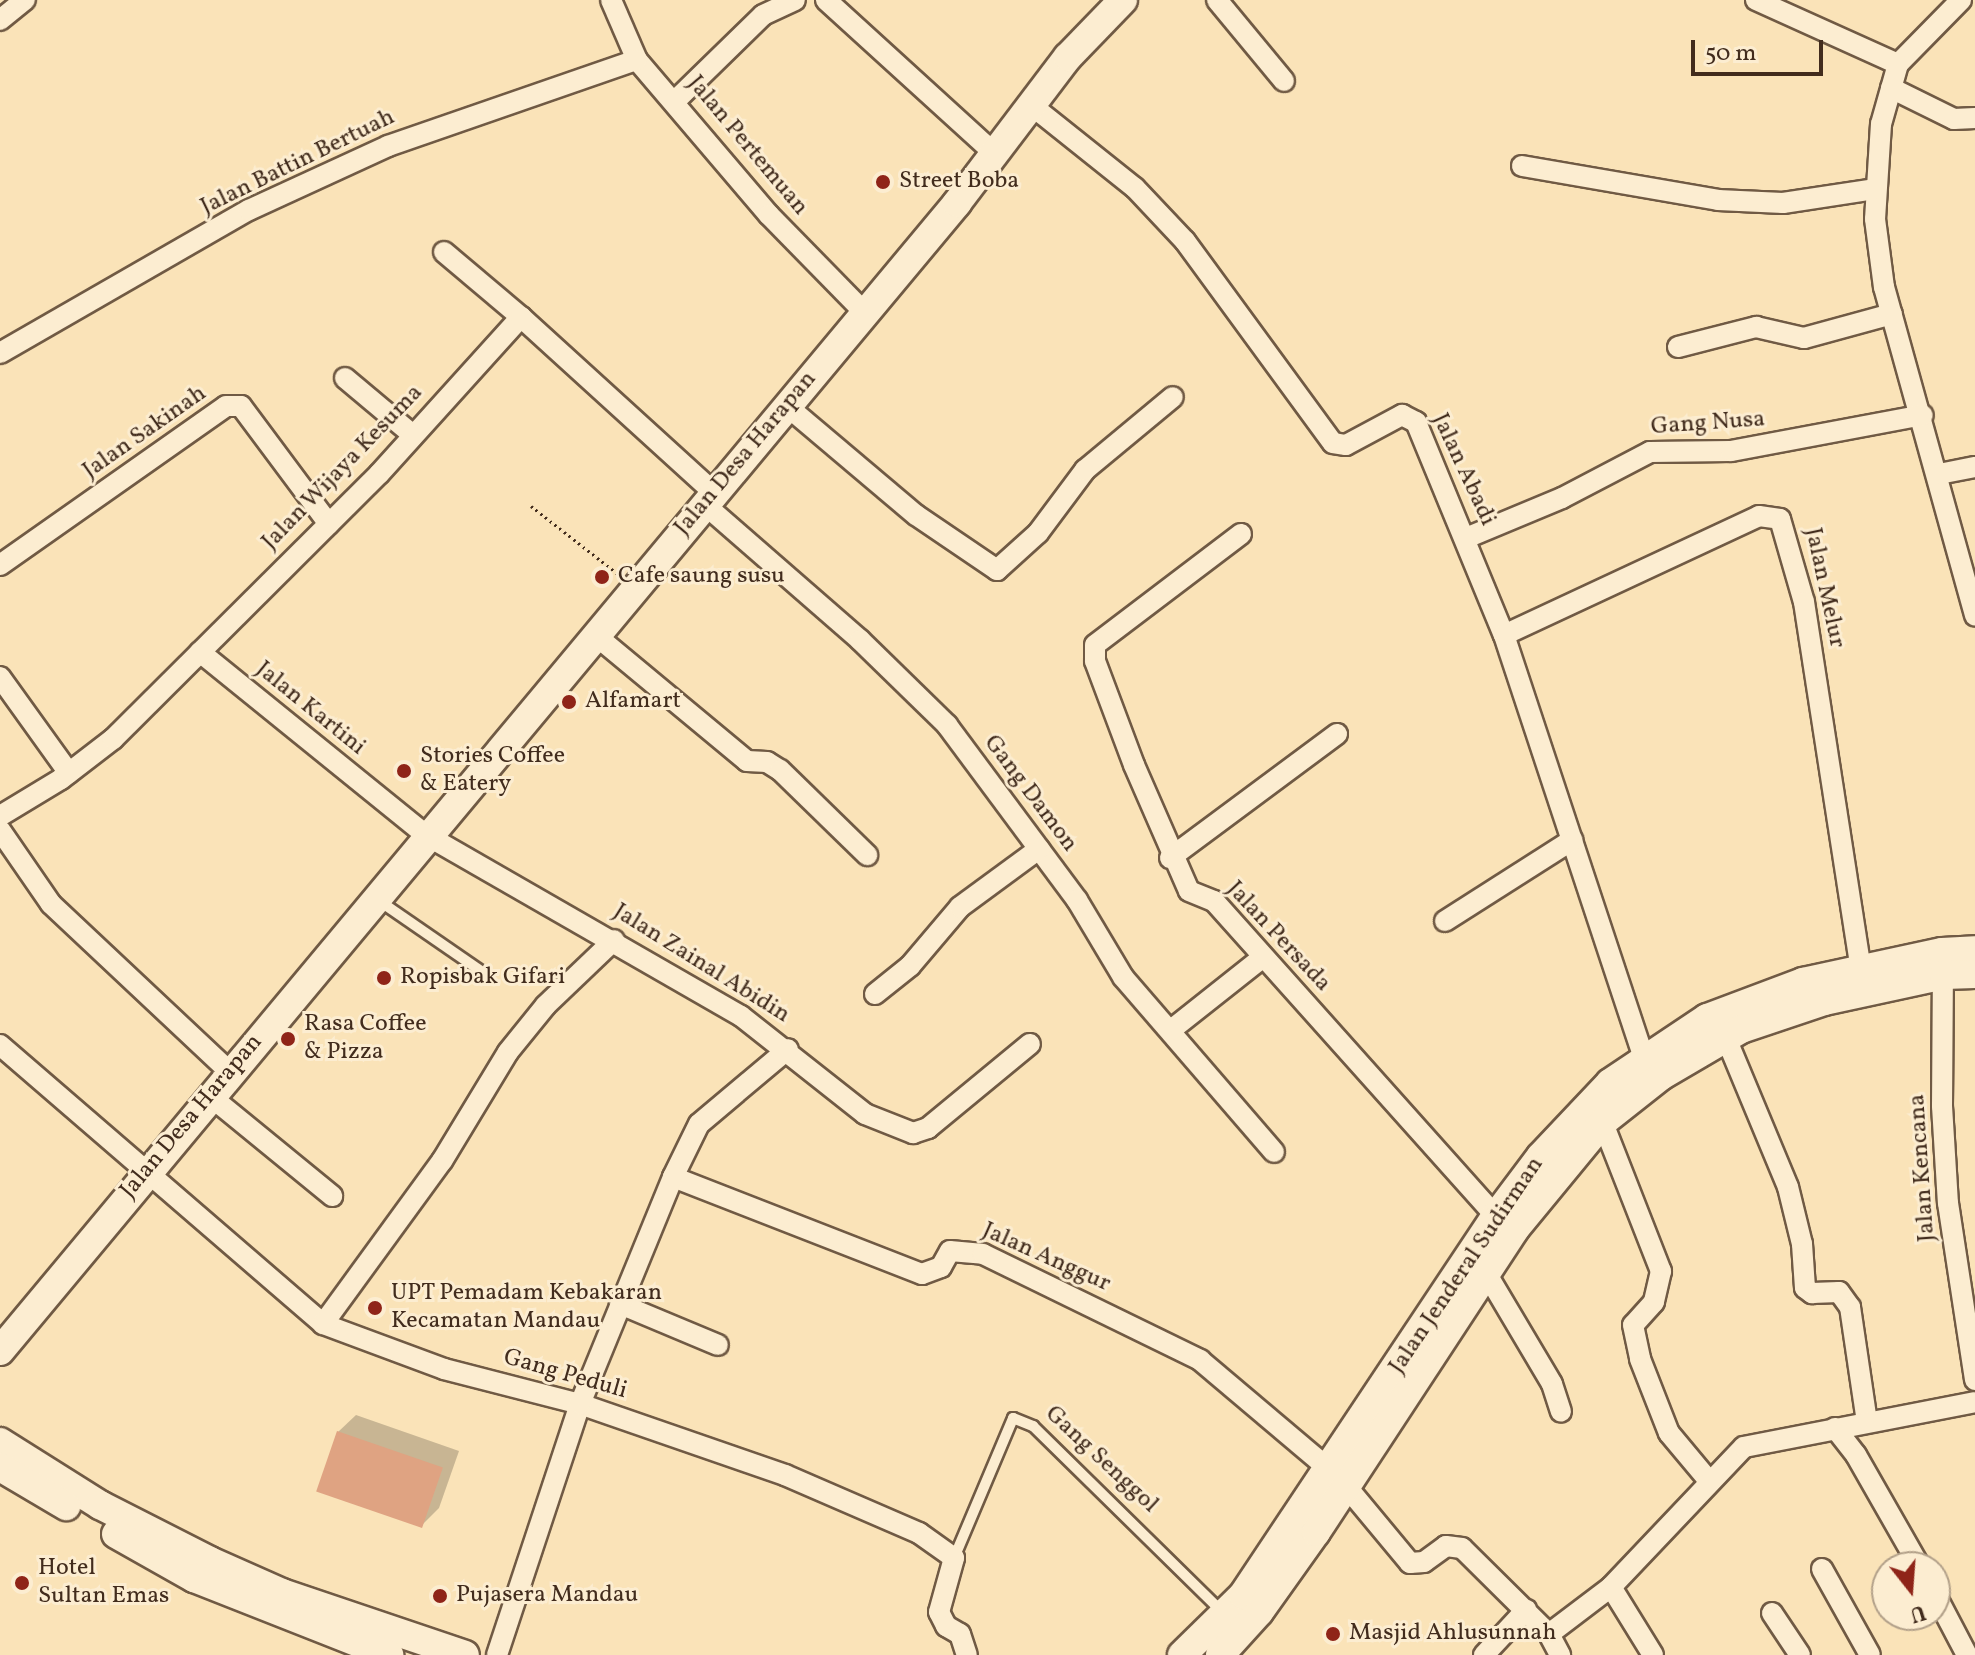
<!DOCTYPE html>
<style>
body{margin:0}
#map{position:relative;width:1975px;height:1655px;overflow:hidden;background:#fae3b8;font-family:Vollkorn,serif}
div>[style]{position:absolute}
[style*='--x']{left:calc(var(--x)*1px);top:calc(var(--y)*1px);width:calc(var(--w)*1px);rotate:calc(var(--a)*1deg)}
.shadow>*{inset:0;background:#0003}
.building>*{inset:0;background:#dfa382;transform-origin:0 0}
.path>*{height:3px;margin-top:-1.5px;transform-origin:0;background:repeating-linear-gradient(90deg,#422c1d 0 2px,transparent 0 6px)}
.roads{filter:drop-shadow(2px 0 #705a44) drop-shadow(-2px 0 #705a44) drop-shadow(0 2px #705a44) drop-shadow(0 -2px #705a44)}
.lane>*{height:10px;margin:-5px;padding:0 5px;transform-origin:5px;border-radius:5px;background:#fcedd1}
.street>*{height:20px;margin:-10px;padding:0 10px;transform-origin:10px;border-radius:10px;background:#fcedd1}
.secondary>*{height:28px;margin:-14px;padding:0 14px;transform-origin:14px;border-radius:14px;background:#fcedd1}
.dots>*{width:22px;height:22px;translate:-50% -50%;box-sizing:border-box;border:4px solid #fcedd1;border-radius:50%}
span{translate:-50% -50%;white-space:nowrap;text-align:center;line-height:1.15;-webkit-text-stroke:6px #fcedd1;paint-order:stroke}
.street-label{font-size:24px;color:#422c1d}
.poi-label{font-size:24px;color:#422c1d}
.left{translate:0 -50%;text-align:left}
.north{position:absolute;left:1871px;top:1551px;width:80px;height:80px;box-sizing:border-box;background:#fcedd1;border:2px solid #b2a089;border-radius:50%;rotate:163deg;font-size:22px;font-weight:700;line-height:32px;text-align:center;color:#422c1d}
.north::after{content:'';display:block;margin:auto;width:28px;height:36px;background:#8f2418;clip-path:polygon(50% 0,100% 100%,50% 72%,0 100%)}
.scale{position:absolute;left:1691px;top:40px;width:132px;height:36px;box-sizing:border-box;border:4px solid #422c1d;border-top:0;padding-left:10px;font-size:24px;line-height:28px;white-space:nowrap;color:#422c1d;-webkit-text-stroke:6px #fcedd1;paint-order:stroke}
</style>
<div id="map">
<div class="shadow">
<i style="clip-path:polygon(356px 1415px,459px 1451px,439px 1508px,422px 1525px,338px 1432px)"></i>
</div>
<div class="building">
<i style="left:337px;top:1431px;width:112px;height:64px;rotate:19deg"></i>
</div>
<div class="path">
<i style="--x:531;--y:506;--w:110;--a:38"></i>
</div>
<div class="roads">
<div class="lane">
<i style="--x:378;--y:900;--w:134;--a:34.6"></i>
<i style="--x:954;--y:1558;--w:152;--a:-67.1"></i>
<i style="--x:1013;--y:1418;--w:22;--a:22"></i>
<i style="--x:1033;--y:1426;--w:264;--a:44.5"></i>
</div>
<div class="street">
<i style="--x:611;--y:0;--w:65;--a:66.6"></i>
<i style="--x:637;--y:60;--w:204;--a:49.6"></i>
<i style="--x:769;--y:215;--w:136;--a:45.6"></i>
<i style="--x:826;--y:0;--w:227;--a:42.3"></i>
<i style="--x:1217;--y:0;--w:105;--a:50.4"></i>
<i style="--x:1756;--y:0;--w:156;--a:24.3"></i>
<i style="--x:1961;--y:0;--w:90;--a:134.5"></i>
<i style="--x:1898;--y:64;--w:62;--a:105.8"></i>
<i style="--x:1881;--y:124;--w:95;--a:93.6"></i>
<i style="--x:1875;--y:219;--w:69;--a:82.5"></i>
<i style="--x:1884;--y:287;--w:341;--a:74.5"></i>
<i style="--x:0;--y:20;--w:32;--a:-39"></i>
<i style="--x:1891;--y:88;--w:70;--a:26.2"></i>
<i style="--x:1954;--y:119;--w:21;--a:-3"></i>
<i style="--x:674;--y:102;--w:124;--a:-44.3"></i>
<i style="--x:763;--y:15;--w:35;--a:-25"></i>
<i style="--x:1031;--y:105;--w:133;--a:38.6"></i>
<i style="--x:1135;--y:188;--w:73;--a:46.7"></i>
<i style="--x:1185;--y:241;--w:250;--a:53.8"></i>
<i style="--x:1333;--y:443;--w:13;--a:9"></i>
<i style="--x:1346;--y:445;--w:64;--a:-28.2"></i>
<i style="--x:1402;--y:415;--w:16;--a:27"></i>
<i style="--x:1416;--y:422;--w:230;--a:67.6"></i>
<i style="--x:1504;--y:635;--w:446;--a:71.7"></i>
<i style="--x:1522;--y:166;--w:199;--a:9.8"></i>
<i style="--x:1718;--y:200;--w:65;--a:2.6"></i>
<i style="--x:1783;--y:203;--w:94;--a:-8.6"></i>
<i style="--x:444;--y:252;--w:101;--a:40.2"></i>
<i style="--x:1678;--y:347;--w:81;--a:-14.4"></i>
<i style="--x:1756;--y:327;--w:49;--a:12.9"></i>
<i style="--x:1804;--y:338;--w:91;--a:-15.3"></i>
<i style="--x:0;--y:353;--w:287;--a:-29.9"></i>
<i style="--x:249;--y:210;--w:153;--a:-24.7"></i>
<i style="--x:388;--y:146;--w:263;--a:-19.1"></i>
<i style="--x:345;--y:378;--w:89;--a:40"></i>
<i style="--x:787;--y:406;--w:169;--a:40.2"></i>
<i style="--x:916;--y:515;--w:98;--a:34.2"></i>
<i style="--x:997;--y:570;--w:55;--a:-42.1"></i>
<i style="--x:1038;--y:533;--w:79;--a:-53.3"></i>
<i style="--x:1085;--y:470;--w:114;--a:-39.7"></i>
<i style="--x:1939;--y:474;--w:37;--a:-11"></i>
<i style="--x:703;--y:503;--w:208;--a:41.1"></i>
<i style="--x:860;--y:640;--w:122;--a:44.3"></i>
<i style="--x:947;--y:725;--w:218;--a:53.4"></i>
<i style="--x:1077;--y:900;--w:90;--a:59.1"></i>
<i style="--x:1123;--y:977;--w:231;--a:49.2"></i>
<i style="--x:1241;--y:534;--w:183;--a:142.8"></i>
<i style="--x:1095;--y:645;--w:16;--a:90"></i>
<i style="--x:1095;--y:661;--w:111;--a:69.4"></i>
<i style="--x:1134;--y:765;--w:137;--a:66.4"></i>
<i style="--x:1189;--y:891;--w:27;--a:22"></i>
<i style="--x:1214;--y:901;--w:423;--a:48.2"></i>
<i style="--x:1466;--y:538;--w:104;--a:-22.6"></i>
<i style="--x:1562;--y:498;--w:99;--a:-27.6"></i>
<i style="--x:1650;--y:452;--w:81;--a:-0.7"></i>
<i style="--x:1731;--y:451;--w:195;--a:-10.6"></i>
<i style="--x:0;--y:565;--w:276;--a:-35.1"></i>
<i style="--x:226;--y:406;--w:15;--a:0"></i>
<i style="--x:241;--y:406;--w:147;--a:53.3"></i>
<i style="--x:594;--y:634;--w:199;--a:39.7"></i>
<i style="--x:747;--y:761;--w:20;--a:3"></i>
<i style="--x:767;--y:762;--w:15;--a:32"></i>
<i style="--x:780;--y:770;--w:122;--a:44.3"></i>
<i style="--x:1504;--y:635;--w:281;--a:-25"></i>
<i style="--x:1759;--y:516;--w:21;--a:8"></i>
<i style="--x:1780;--y:519;--w:86;--a:73.9"></i>
<i style="--x:1804;--y:602;--w:371;--a:81.2"></i>
<i style="--x:200;--y:652;--w:291;--a:39"></i>
<i style="--x:426;--y:835;--w:363;--a:29.9"></i>
<i style="--x:741;--y:1016;--w:158;--a:38.3"></i>
<i style="--x:865;--y:1114;--w:52;--a:21.6"></i>
<i style="--x:913;--y:1133;--w:16;--a:-18"></i>
<i style="--x:928;--y:1128;--w:132;--a:-39.5"></i>
<i style="--x:0;--y:677;--w:118;--a:54.3"></i>
<i style="--x:0;--y:816;--w:71;--a:-31.2"></i>
<i style="--x:61;--y:779;--w:66;--a:-37.6"></i>
<i style="--x:113;--y:739;--w:375;--a:-44.9"></i>
<i style="--x:379;--y:474;--w:212;--a:-47.9"></i>
<i style="--x:521;--y:317;--w:260;--a:42.3"></i>
<i style="--x:0;--y:830;--w:90;--a:55.4"></i>
<i style="--x:51;--y:904;--w:245;--a:43.2"></i>
<i style="--x:1170;--y:858;--w:208;--a:-36.6"></i>
<i style="--x:1445;--y:921;--w:151;--a:-32.5"></i>
<i style="--x:1943;--y:964;--w:142;--a:90.4"></i>
<i style="--x:1942;--y:1106;--w:97;--a:86.5"></i>
<i style="--x:1948;--y:1203;--w:179;--a:81.3"></i>
<i style="--x:875;--y:994;--w:45;--a:-38.7"></i>
<i style="--x:910;--y:966;--w:77;--a:-49.7"></i>
<i style="--x:960;--y:907;--w:98;--a:-36.3"></i>
<i style="--x:1171;--y:1030;--w:117;--a:-38.4"></i>
<i style="--x:1726;--y:1038;--w:161;--a:67.4"></i>
<i style="--x:1788;--y:1187;--w:59;--a:76.2"></i>
<i style="--x:1802;--y:1244;--w:44;--a:86.1"></i>
<i style="--x:1805;--y:1288;--w:9;--a:36"></i>
<i style="--x:1812;--y:1293;--w:27;--a:-2"></i>
<i style="--x:1839;--y:1292;--w:19;--a:54"></i>
<i style="--x:1850;--y:1307;--w:116;--a:81.6"></i>
<i style="--x:0;--y:1045;--w:427;--a:40.8"></i>
<i style="--x:323;--y:1324;--w:129;--a:20.4"></i>
<i style="--x:444;--y:1369;--w:140;--a:14.4"></i>
<i style="--x:580;--y:1404;--w:217;--a:19.1"></i>
<i style="--x:785;--y:1475;--w:146;--a:23.4"></i>
<i style="--x:919;--y:1533;--w:43;--a:35.5"></i>
<i style="--x:954;--y:1558;--w:56;--a:105.5"></i>
<i style="--x:939;--y:1612;--w:16;--a:63"></i>
<i style="--x:946;--y:1626;--w:16;--a:30"></i>
<i style="--x:960;--y:1634;--w:22;--a:72"></i>
<i style="--x:210;--y:1096;--w:158;--a:39.3"></i>
<i style="--x:1599;--y:1113;--w:170;--a:68.6"></i>
<i style="--x:1661;--y:1271;--w:32;--a:103"></i>
<i style="--x:1654;--y:1302;--w:31;--a:132"></i>
<i style="--x:1633;--y:1325;--w:35;--a:78"></i>
<i style="--x:1640;--y:1359;--w:79;--a:68.6"></i>
<i style="--x:1669;--y:1433;--w:64;--a:50.1"></i>
<i style="--x:673;--y:1177;--w:267;--a:21.3"></i>
<i style="--x:922;--y:1274;--w:20;--a:-20"></i>
<i style="--x:941;--y:1267;--w:18;--a:-61"></i>
<i style="--x:950;--y:1251;--w:33;--a:5"></i>
<i style="--x:983;--y:1254;--w:242;--a:26"></i>
<i style="--x:1200;--y:1360;--w:169;--a:40.2"></i>
<i style="--x:1485;--y:1271;--w:131;--a:59.3"></i>
<i style="--x:1552;--y:1384;--w:29;--a:72"></i>
<i style="--x:620;--y:1304;--w:106;--a:22.7"></i>
<i style="--x:323;--y:1324;--w:202;--a:-53.9"></i>
<i style="--x:442;--y:1161;--w:127;--a:-58.8"></i>
<i style="--x:508;--y:1052;--w:60;--a:-51"></i>
<i style="--x:546;--y:1005;--w:94;--a:-43.7"></i>
<i style="--x:1835;--y:1428;--w:34;--a:52"></i>
<i style="--x:1856;--y:1455;--w:129;--a:60.3"></i>
<i style="--x:1346;--y:1486;--w:100;--a:50.3"></i>
<i style="--x:1410;--y:1563;--w:14;--a:-4"></i>
<i style="--x:1424;--y:1562;--w:27;--a:-36"></i>
<i style="--x:1446;--y:1546;--w:16;--a:7"></i>
<i style="--x:1462;--y:1548;--w:122;--a:44.7"></i>
<i style="--x:1549;--y:1634;--w:78;--a:-37.2"></i>
<i style="--x:1611;--y:1587;--w:193;--a:-46.5"></i>
<i style="--x:1744;--y:1447;--w:235;--a:-11"></i>
<i style="--x:1822;--y:1569;--w:98;--a:60.8"></i>
<i style="--x:1611;--y:1587;--w:80;--a:58.3"></i>
<i style="--x:1935;--y:1594;--w:69;--a:62.3"></i>
<i style="--x:1772;--y:1613;--w:50;--a:56.3"></i>
<i style="--x:1549;--y:1634;--w:24;--a:62"></i>
<i style="--x:497;--y:1655;--w:264;--a:-71.7"></i>
<i style="--x:580;--y:1404;--w:245;--a:-67.7"></i>
<i style="--x:673;--y:1177;--w:59;--a:-63.9"></i>
<i style="--x:699;--y:1124;--w:116;--a:-40.1"></i>
<i style="--x:1484;--y:1655;--w:62;--a:-47"></i>
</div>
<div class="secondary">
<i style="--x:0;--y:1351;--w:1495;--a:-50.18"></i>
<i style="--x:957;--y:203;--w:183;--a:-52.8"></i>
<i style="--x:1068;--y:57;--w:79;--a:-46"></i>
<i style="--x:0;--y:1442;--w:118;--a:32.2"></i>
<i style="--x:100;--y:1505;--w:123;--a:27"></i>
<i style="--x:210;--y:1561;--w:79;--a:24"></i>
<i style="--x:282;--y:1593;--w:193;--a:18.7"></i>
<i style="--x:0;--y:1467;--w:77;--a:30.6"></i>
<i style="--x:116;--y:1534;--w:90;--a:29.4"></i>
<i style="--x:194;--y:1578;--w:210;--a:21.5"></i>
<i style="--x:1182;--y:1655;--w:86;--a:-44.5"></i>
<i style="--x:1243;--y:1595;--w:456;--a:-56.3"></i>
<i style="--x:1496;--y:1216;--w:75;--a:-53.1"></i>
<i style="--x:1541;--y:1156;--w:100;--a:-46.6"></i>
<i style="--x:1610;--y:1083;--w:117;--a:-33.8"></i>
<i style="--x:1707;--y:1018;--w:103;--a:-20.6"></i>
<i style="--x:1803;--y:982;--w:142;--a:-12.2"></i>
<i style="--x:1942;--y:952;--w:33;--a:-3"></i>
<i style="--x:1220;--y:1655;--w:58;--a:-47.8"></i>
<i style="--x:1259;--y:1612;--w:98;--a:-54.5"></i>
<i style="--x:1316;--y:1532;--w:361;--a:-56.7"></i>
<i style="--x:1514;--y:1230;--w:141;--a:-50.5"></i>
<i style="--x:1604;--y:1121;--w:73;--a:-38.3"></i>
<i style="--x:1661;--y:1076;--w:93;--a:-30.4"></i>
<i style="--x:1741;--y:1029;--w:88;--a:-18.6"></i>
<i style="--x:1824;--y:1001;--w:123;--a:-12.2"></i>
<i style="--x:1944;--y:975;--w:31;--a:-2"></i>
</div>
</div>
<div class="dots">
<i style="left:883px;top:182px;background:#8f2418"></i>
<i style="left:602px;top:577px;background:#8f2418"></i>
<i style="left:569px;top:702px;background:#8f2418"></i>
<i style="left:404px;top:771px;background:#8f2418"></i>
<i style="left:384px;top:978px;background:#8f2418"></i>
<i style="left:288px;top:1039px;background:#8f2418"></i>
<i style="left:375px;top:1308px;background:#8f2418"></i>
<i style="left:22px;top:1583px;background:#8f2418"></i>
<i style="left:440px;top:1596px;background:#8f2418"></i>
<i style="left:1333px;top:1634px;background:#8f2418"></i>
</div>
<div class="street-label">
<span style="left:747px;top:146px;rotate:50deg">Jalan Pertemuan</span>
<span style="left:298px;top:163px;rotate:-26deg">Jalan Battin Bertuah</span>
<span style="left:1708px;top:424px;rotate:-4deg">Gang Nusa</span>
<span style="left:145px;top:433px;rotate:-35deg">Jalan Sakinah</span>
<span style="left:746px;top:454px;rotate:-50deg">Jalan Desa Harapan</span>
<span style="left:343px;top:468px;rotate:-46deg">Jalan Wijaya Kesuma</span>
<span style="left:1463px;top:470px;rotate:65deg">Jalan Abadi</span>
<span style="left:1824px;top:588px;rotate:78deg">Jalan Melur</span>
<span style="left:310px;top:709px;rotate:39deg">Jalan Kartini</span>
<span style="left:1030px;top:794px;rotate:53deg">Gang Damon</span>
<span style="left:1278px;top:937px;rotate:47deg">Jalan Persada</span>
<span style="left:701px;top:964px;rotate:32deg">Jalan Zainal Abidin</span>
<span style="left:192px;top:1117px;rotate:-50deg">Jalan Desa Harapan</span>
<span style="left:1923px;top:1168px;rotate:-94deg">Jalan Kencana</span>
<span style="left:1046px;top:1258px;rotate:24deg">Jalan Anggur</span>
<span style="left:1467px;top:1266px;rotate:-56deg">Jalan Jenderal Sudirman</span>
<span style="left:565px;top:1375px;rotate:16deg">Gang Peduli</span>
<span style="left:1101px;top:1460px;rotate:43deg">Gang Senggol</span>
</div>
<div class="poi-label">
<span class="left" style="left:899px;top:182px">Street Boba</span>
<span class="left" style="left:618px;top:577px">Cafe saung susu</span>
<span class="left" style="left:585px;top:702px">Alfamart</span>
<span class="left" style="left:420px;top:771px">Stories Coffee<br>&amp; Eatery</span>
<span class="left" style="left:400px;top:978px">Ropisbak Gifari</span>
<span class="left" style="left:304px;top:1039px">Rasa Coffee<br>&amp; Pizza</span>
<span class="left" style="left:391px;top:1308px">UPT Pemadam Kebakaran<br>Kecamatan Mandau</span>
<span class="left" style="left:38px;top:1583px">Hotel<br>Sultan Emas</span>
<span class="left" style="left:456px;top:1596px">Pujasera Mandau</span>
<span class="left" style="left:1349px;top:1634px">Masjid Ahlusunnah</span>
</div>
<div class="north">U</div>
<div class="scale">50 m</div>
</div>
